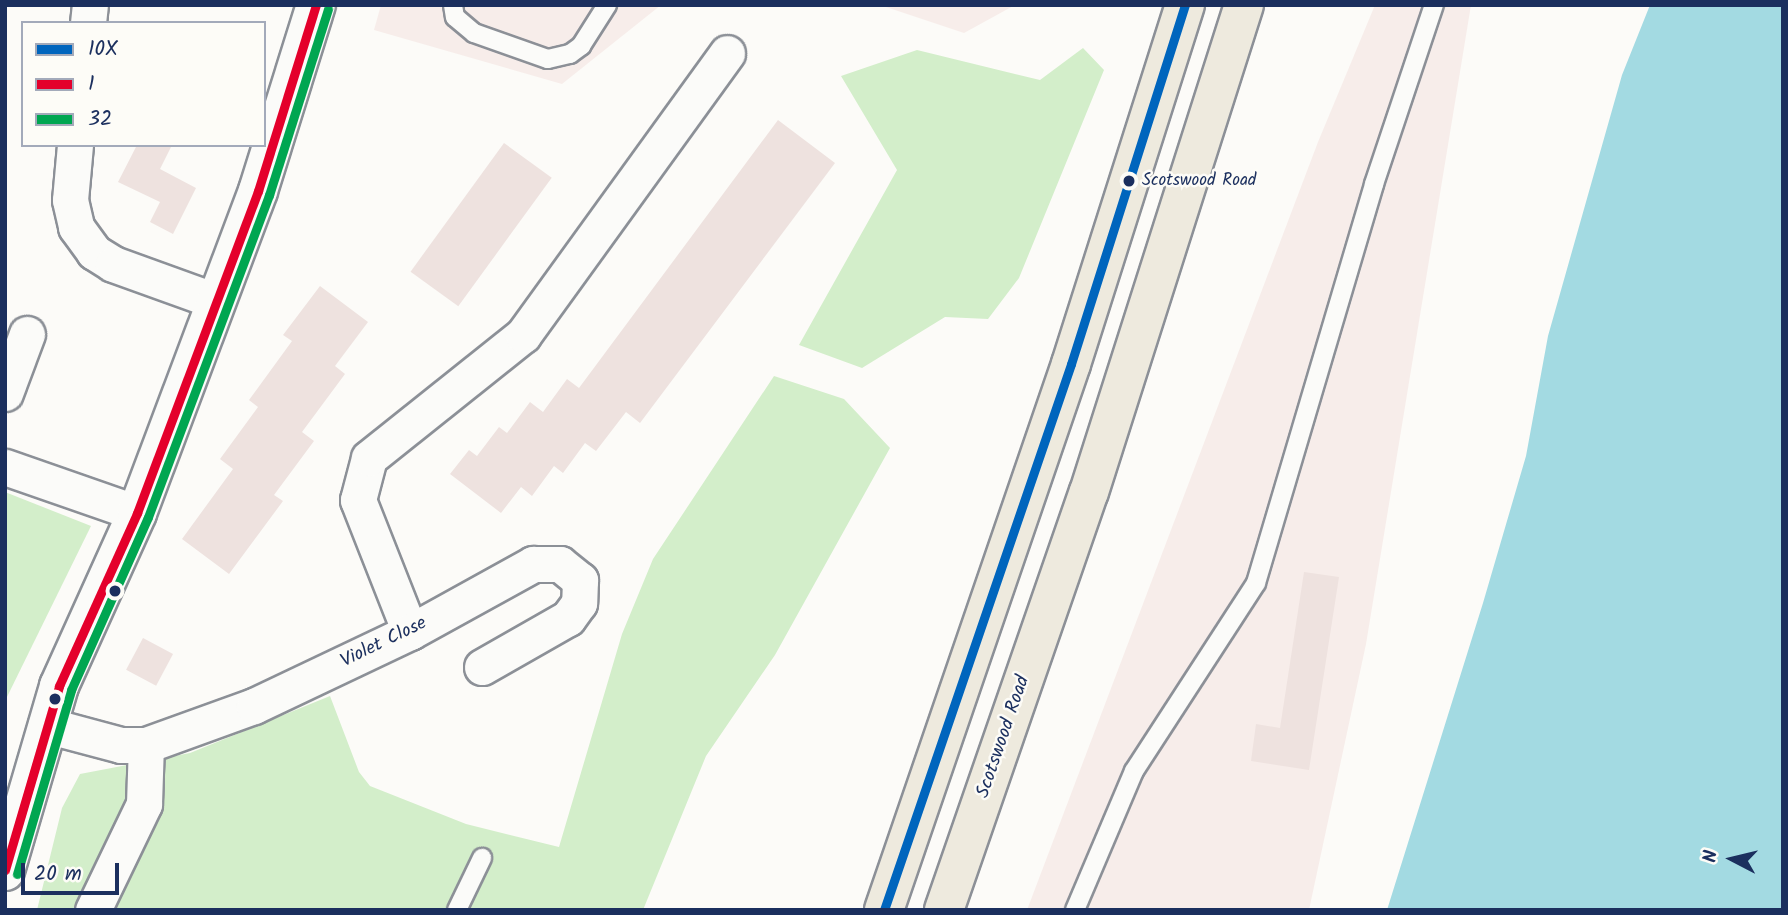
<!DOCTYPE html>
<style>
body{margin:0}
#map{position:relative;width:1788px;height:915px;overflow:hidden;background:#fcfbf8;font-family:Kalam,sans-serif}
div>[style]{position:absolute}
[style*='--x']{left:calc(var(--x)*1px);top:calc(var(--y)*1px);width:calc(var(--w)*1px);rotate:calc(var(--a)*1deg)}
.built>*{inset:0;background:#f7edea}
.green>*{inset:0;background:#d3eeca}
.water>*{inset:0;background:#a3dae2}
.building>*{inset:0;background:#eee2df;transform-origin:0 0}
.roads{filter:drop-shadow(2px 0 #8c9097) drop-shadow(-2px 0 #8c9097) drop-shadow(0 2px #8c9097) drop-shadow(0 -2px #8c9097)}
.service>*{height:18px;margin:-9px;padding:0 9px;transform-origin:9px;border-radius:9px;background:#fbfbf9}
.minor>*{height:35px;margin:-17.5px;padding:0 17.5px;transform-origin:17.5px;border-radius:17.5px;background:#fbfbf9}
.tertiary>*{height:38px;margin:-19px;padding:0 19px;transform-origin:19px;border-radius:19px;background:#fbfbf9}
.primary>*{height:38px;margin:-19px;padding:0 19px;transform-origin:19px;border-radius:19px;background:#eeeade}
.bus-1>*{height:9px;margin:-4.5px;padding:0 4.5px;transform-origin:4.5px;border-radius:4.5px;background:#0065bd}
.bus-2>*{height:9px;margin:-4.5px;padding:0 4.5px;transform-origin:4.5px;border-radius:4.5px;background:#e4002b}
.bus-3>*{height:9px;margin:-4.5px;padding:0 4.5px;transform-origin:4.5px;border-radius:4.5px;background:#00a651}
.dots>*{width:19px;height:19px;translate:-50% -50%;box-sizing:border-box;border:4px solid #fdfcf7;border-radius:50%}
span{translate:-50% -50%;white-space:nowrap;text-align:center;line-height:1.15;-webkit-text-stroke:5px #fdfcf7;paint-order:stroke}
.bus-label{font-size:17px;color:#1b2f5e}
.left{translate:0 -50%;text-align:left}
.street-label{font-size:19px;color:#1b2f5e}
.frame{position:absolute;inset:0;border:7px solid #1b2f5e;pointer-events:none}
.legend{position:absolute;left:21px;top:21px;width:245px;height:126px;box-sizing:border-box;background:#fdfcf7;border:2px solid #a3aaba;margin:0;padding:9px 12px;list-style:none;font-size:21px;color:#1b2f5e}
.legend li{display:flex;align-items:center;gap:14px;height:35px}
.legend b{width:35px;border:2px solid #a3aaba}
.north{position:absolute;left:1697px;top:824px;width:70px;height:70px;-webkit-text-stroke:5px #fdfcf7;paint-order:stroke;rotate:277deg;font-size:19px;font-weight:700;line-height:28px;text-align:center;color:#1b2f5e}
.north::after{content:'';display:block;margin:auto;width:24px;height:32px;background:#1b2f5e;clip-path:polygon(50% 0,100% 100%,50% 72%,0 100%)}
.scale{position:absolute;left:21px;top:863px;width:98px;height:32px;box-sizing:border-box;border:4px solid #1b2f5e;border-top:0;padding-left:9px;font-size:21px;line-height:24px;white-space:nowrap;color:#1b2f5e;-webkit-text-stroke:5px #fdfcf7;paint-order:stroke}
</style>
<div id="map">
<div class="built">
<i style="clip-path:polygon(381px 5px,661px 5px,562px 84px,374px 30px)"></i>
<i style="clip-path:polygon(880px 5px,1015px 5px,964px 33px)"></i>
<i style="clip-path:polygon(1375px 5px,1471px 5px,1366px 644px,1309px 910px,1027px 910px,1318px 142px)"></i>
</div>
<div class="green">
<i style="clip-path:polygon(1083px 48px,1104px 70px,1019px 278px,988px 319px,945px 317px,862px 368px,799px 345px,897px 170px,841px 76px,917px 50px,1040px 80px)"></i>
<i style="clip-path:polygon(774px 376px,844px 399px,890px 448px,775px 655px,706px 756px,643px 910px,37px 910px,62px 808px,80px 774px,190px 753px,330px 696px,359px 772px,370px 786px,466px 824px,559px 847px,622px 634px,653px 559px)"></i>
<i style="clip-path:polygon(5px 492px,91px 526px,5px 701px)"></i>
</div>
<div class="water">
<i style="clip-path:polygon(1650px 5px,1783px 5px,1783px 910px,1387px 910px,1483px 603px,1526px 456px,1548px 336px,1622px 75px)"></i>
</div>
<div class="building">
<i style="clip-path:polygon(778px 120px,835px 163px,640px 423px,626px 412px,596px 451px,585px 443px,563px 473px,554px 466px,532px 496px,521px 487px,501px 513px,450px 474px,469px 450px,477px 456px,499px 427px,507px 433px,530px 402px,543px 412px,567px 379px,579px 388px)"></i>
<i style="left:504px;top:143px;width:59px;height:159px;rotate:36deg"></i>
<i style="clip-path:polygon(137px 145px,172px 145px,160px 169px,196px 188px,173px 234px,150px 222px,160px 202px,118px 182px)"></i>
<i style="clip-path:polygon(320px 286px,368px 322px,335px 366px,345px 374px,302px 432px,314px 441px,274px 495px,283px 501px,229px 574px,182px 539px,233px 469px,220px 459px,258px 407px,249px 400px,292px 341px,283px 335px)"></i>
<i style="clip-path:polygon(1304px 572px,1339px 577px,1309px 770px,1251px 761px,1256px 724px,1280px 728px)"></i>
<i style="left:143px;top:638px;width:34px;height:36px;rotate:28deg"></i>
</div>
<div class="roads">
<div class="service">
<i style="--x:453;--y:5;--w:12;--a:81"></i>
<i style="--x:455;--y:17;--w:25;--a:40"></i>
<i style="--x:474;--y:33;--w:78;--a:19.4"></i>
<i style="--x:548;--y:59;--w:23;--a:-13"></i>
<i style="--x:570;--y:54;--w:14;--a:-36"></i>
<i style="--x:581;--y:46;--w:49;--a:-57.6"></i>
<i style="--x:457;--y:910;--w:58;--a:-64.3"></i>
<i style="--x:1075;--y:910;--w:151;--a:-67"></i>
<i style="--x:1134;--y:771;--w:224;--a:-57"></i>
<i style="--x:1256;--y:583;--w:416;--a:-73.5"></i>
<i style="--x:1374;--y:184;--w:189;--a:-71.5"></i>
</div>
<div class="minor">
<i style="--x:88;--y:23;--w:18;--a:-84"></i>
<i style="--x:75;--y:145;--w:55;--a:95.2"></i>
<i style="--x:70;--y:200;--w:28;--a:77"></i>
<i style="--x:76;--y:227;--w:31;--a:54"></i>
<i style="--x:94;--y:252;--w:22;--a:32"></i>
<i style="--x:113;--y:264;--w:109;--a:19.8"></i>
<i style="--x:5;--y:393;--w:63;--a:-69.6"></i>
<i style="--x:5;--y:467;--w:140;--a:19.2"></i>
<i style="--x:410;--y:632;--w:142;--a:-111.5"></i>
<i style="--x:358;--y:500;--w:43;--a:-75.3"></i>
<i style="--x:369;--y:458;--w:197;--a:-38.6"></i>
<i style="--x:523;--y:335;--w:348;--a:-54.1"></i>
<i style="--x:46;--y:725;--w:78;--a:14.9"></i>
<i style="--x:121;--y:745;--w:25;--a:0"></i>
<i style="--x:146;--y:745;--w:115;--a:-19.9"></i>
<i style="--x:254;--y:706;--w:173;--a:-25.4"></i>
<i style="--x:410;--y:632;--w:141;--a:-28.9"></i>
<i style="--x:533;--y:564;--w:27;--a:0"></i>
<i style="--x:560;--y:564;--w:26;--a:39"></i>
<i style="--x:580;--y:580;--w:23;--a:92"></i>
<i style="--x:579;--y:603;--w:19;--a:126"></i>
<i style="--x:568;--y:618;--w:99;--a:150.3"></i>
<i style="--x:93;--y:910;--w:118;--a:-64.3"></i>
<i style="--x:144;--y:804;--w:59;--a:-88.1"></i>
</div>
<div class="tertiary">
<i style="--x:5;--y:871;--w:193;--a:-73.7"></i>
<i style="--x:59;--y:686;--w:190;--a:-65.7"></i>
<i style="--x:137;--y:513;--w:344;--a:-69.4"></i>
<i style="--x:258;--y:191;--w:195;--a:-72.7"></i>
</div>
<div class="primary">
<i style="--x:884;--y:910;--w:577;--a:-71.09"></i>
<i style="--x:1071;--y:364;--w:377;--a:-72.4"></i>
<i style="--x:944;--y:910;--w:442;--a:-70.9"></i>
<i style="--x:1089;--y:492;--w:511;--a:-72.35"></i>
</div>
</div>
<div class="bus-1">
<i style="--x:884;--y:910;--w:577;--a:-71.09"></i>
<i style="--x:1071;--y:364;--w:377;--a:-72.4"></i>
</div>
<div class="bus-2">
<i style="--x:5;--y:870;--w:192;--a:-73.6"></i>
<i style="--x:59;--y:686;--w:190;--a:-65.7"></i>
<i style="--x:137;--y:513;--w:344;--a:-69.4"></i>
<i style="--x:258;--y:191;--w:195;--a:-72.7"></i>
</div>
<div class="bus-3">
<i style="--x:17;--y:874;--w:192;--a:-73.6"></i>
<i style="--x:71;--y:690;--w:189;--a:-66"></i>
<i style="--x:148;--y:517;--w:344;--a:-69.4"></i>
<i style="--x:269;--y:195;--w:195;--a:-72.4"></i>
</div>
<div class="dots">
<i style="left:1129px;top:181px;background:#1b2f5e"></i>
<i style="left:115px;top:591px;background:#1b2f5e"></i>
<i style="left:55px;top:699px;background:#1b2f5e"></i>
</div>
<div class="bus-label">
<span class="left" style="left:1142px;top:181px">Scotswood Road</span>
</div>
<div class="street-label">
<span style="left:384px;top:643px;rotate:-26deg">Violet Close</span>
<span style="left:1004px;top:737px;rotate:-71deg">Scotswood Road</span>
</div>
<div class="frame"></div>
<ul class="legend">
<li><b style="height:9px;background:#0065bd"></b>10X</li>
<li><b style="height:9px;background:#e4002b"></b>1</li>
<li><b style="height:9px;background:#00a651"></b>32</li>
</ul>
<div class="north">N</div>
<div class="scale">20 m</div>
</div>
